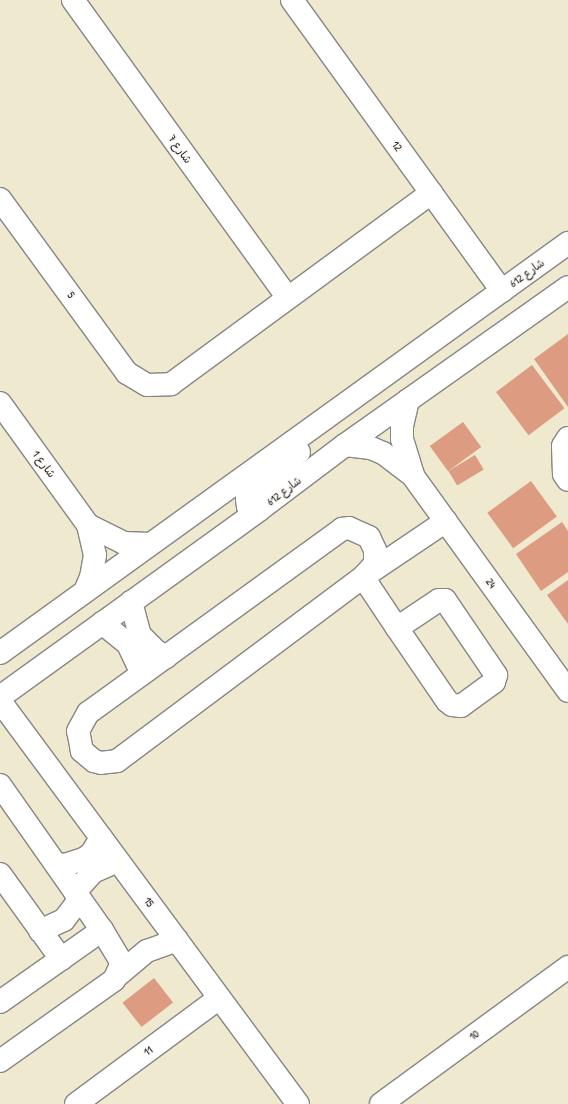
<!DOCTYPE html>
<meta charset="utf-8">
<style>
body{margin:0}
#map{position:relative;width:568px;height:1104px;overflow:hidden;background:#efe9cf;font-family:"Patrick Hand","Playpen Sans Arabic",sans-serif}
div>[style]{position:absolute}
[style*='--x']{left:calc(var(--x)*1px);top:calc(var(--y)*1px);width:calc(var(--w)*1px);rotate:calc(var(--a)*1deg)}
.building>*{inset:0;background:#dd9c81;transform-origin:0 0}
.roads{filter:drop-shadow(1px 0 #888685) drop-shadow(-1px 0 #888685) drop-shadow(0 1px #888685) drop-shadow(0 -1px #888685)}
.minor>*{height:22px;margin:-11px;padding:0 11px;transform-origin:11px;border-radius:11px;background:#fff}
span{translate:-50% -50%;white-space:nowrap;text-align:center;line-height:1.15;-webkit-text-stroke:3px #fbf7ec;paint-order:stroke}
.street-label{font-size:11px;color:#22223b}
</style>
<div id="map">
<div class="building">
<i style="clip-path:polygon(568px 334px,568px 407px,534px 359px)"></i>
<i style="left:532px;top:365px;width:54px;height:45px;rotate:53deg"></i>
<i style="left:463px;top:422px;width:31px;height:41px;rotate:54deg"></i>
<i style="left:475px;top:455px;width:17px;height:31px;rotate:59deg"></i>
<i style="left:531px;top:481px;width:44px;height:54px;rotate:54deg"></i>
<i style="clip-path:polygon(562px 522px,568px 531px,568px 572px,541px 591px,516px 554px)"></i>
<i style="clip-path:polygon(568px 580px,568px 624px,547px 595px)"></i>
<i style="left:154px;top:978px;width:31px;height:40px;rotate:52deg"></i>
</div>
<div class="roads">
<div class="minor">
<i style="--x:73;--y:0;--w:366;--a:54.2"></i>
<i style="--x:292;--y:0;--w:359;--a:54.2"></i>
<i style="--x:0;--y:199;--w:215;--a:53.9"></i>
<i style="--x:127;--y:373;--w:23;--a:31"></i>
<i style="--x:147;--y:385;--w:24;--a:-2"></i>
<i style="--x:171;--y:384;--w:323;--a:-36.3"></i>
<i style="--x:408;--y:400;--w:27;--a:103"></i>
<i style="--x:402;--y:426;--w:13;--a:90"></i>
<i style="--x:402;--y:439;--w:38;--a:73"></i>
<i style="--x:0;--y:403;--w:150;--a:54.2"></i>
<i style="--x:88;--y:525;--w:31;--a:77"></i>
<i style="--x:95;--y:555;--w:22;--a:100"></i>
<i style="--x:91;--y:577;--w:15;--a:113"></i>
<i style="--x:568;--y:438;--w:9;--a:122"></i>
<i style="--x:563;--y:446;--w:28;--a:88"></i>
<i style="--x:564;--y:474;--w:7;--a:56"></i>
<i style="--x:345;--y:445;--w:26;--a:7"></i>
<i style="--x:371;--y:448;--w:13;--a:23"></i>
<i style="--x:383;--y:453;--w:38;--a:37"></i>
<i style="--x:413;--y:476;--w:265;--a:54.2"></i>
<i style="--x:259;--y:510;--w:11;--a:-165"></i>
<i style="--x:248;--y:507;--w:8;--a:-97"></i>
<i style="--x:247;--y:499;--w:70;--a:-42.1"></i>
<i style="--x:88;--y:525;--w:40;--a:26.6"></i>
<i style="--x:124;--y:543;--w:26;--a:2"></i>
<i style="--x:349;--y:528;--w:22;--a:24"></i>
<i style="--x:369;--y:537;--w:14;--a:65"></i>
<i style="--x:375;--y:550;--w:14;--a:90"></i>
<i style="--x:375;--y:564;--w:18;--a:133"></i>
<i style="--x:363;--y:577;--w:307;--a:143.2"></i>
<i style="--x:117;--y:761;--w:16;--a:173"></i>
<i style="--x:101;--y:763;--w:7;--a:-164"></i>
<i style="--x:94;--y:761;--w:16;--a:-140"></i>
<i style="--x:82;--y:751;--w:20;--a:-101"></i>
<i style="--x:78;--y:731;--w:21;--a:-61"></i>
<i style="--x:88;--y:713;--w:314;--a:-35.9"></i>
<i style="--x:342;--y:529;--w:7;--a:-8"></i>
<i style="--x:131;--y:602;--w:34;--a:75"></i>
<i style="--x:140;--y:635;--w:23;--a:45"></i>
<i style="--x:156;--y:651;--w:12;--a:31"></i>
<i style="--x:102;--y:623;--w:33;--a:39"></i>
<i style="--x:128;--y:644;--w:33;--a:65"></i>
<i style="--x:397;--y:628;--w:50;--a:-33.7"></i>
<i style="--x:439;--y:600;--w:6;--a:0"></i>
<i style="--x:445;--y:600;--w:91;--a:55.8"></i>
<i style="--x:496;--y:675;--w:7;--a:106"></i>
<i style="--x:494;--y:682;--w:41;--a:144"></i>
<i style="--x:461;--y:706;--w:9;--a:-174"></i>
<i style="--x:452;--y:705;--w:6;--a:-141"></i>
<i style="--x:447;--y:701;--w:88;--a:-124.4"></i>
<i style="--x:397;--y:628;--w:61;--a:-123.7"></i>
<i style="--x:363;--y:577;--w:100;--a:-34"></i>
<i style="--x:0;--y:653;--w:701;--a:-35.82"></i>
<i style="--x:0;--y:697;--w:319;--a:-35.8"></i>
<i style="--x:259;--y:510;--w:108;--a:-37.1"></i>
<i style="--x:345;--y:445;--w:273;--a:-35.3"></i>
<i style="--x:0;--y:701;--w:501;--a:53.52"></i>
<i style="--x:0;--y:785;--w:177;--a:54.9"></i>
<i style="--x:102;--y:930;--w:39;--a:59"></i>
<i style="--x:122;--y:963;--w:19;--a:115"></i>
<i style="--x:114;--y:980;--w:140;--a:144.6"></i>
<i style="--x:56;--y:864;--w:9;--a:6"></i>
<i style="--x:65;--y:865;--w:20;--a:-18"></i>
<i style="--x:84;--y:859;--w:9;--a:-36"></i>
<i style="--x:91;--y:854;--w:19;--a:-58"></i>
<i style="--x:0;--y:874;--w:105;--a:54.3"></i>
<i style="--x:75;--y:892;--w:27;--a:-48"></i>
<i style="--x:93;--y:872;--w:27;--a:-24"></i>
<i style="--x:40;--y:931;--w:26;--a:-25"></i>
<i style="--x:64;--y:920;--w:26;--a:-53"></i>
<i style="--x:118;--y:975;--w:38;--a:-40"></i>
<i style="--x:147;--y:951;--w:32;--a:-20"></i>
<i style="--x:0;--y:1002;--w:125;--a:-35.2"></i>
<i style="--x:76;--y:1104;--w:178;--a:-36.5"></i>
<i style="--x:381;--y:1104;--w:232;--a:-36.2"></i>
</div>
</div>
<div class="street-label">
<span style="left:397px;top:146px;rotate:54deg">12</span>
<span style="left:180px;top:149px;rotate:54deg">شارع 7</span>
<span style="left:527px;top:273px;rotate:-36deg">شارع 612</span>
<span style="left:71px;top:295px;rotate:54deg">5</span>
<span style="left:44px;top:464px;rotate:54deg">شارع 1</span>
<span style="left:284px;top:491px;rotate:-37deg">شارع 612</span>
<span style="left:491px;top:583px;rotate:54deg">24</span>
<span style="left:149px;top:902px;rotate:54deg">15</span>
<span style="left:474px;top:1035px;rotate:-36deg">10</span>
<span style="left:148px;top:1051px;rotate:-36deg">11</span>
</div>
</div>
